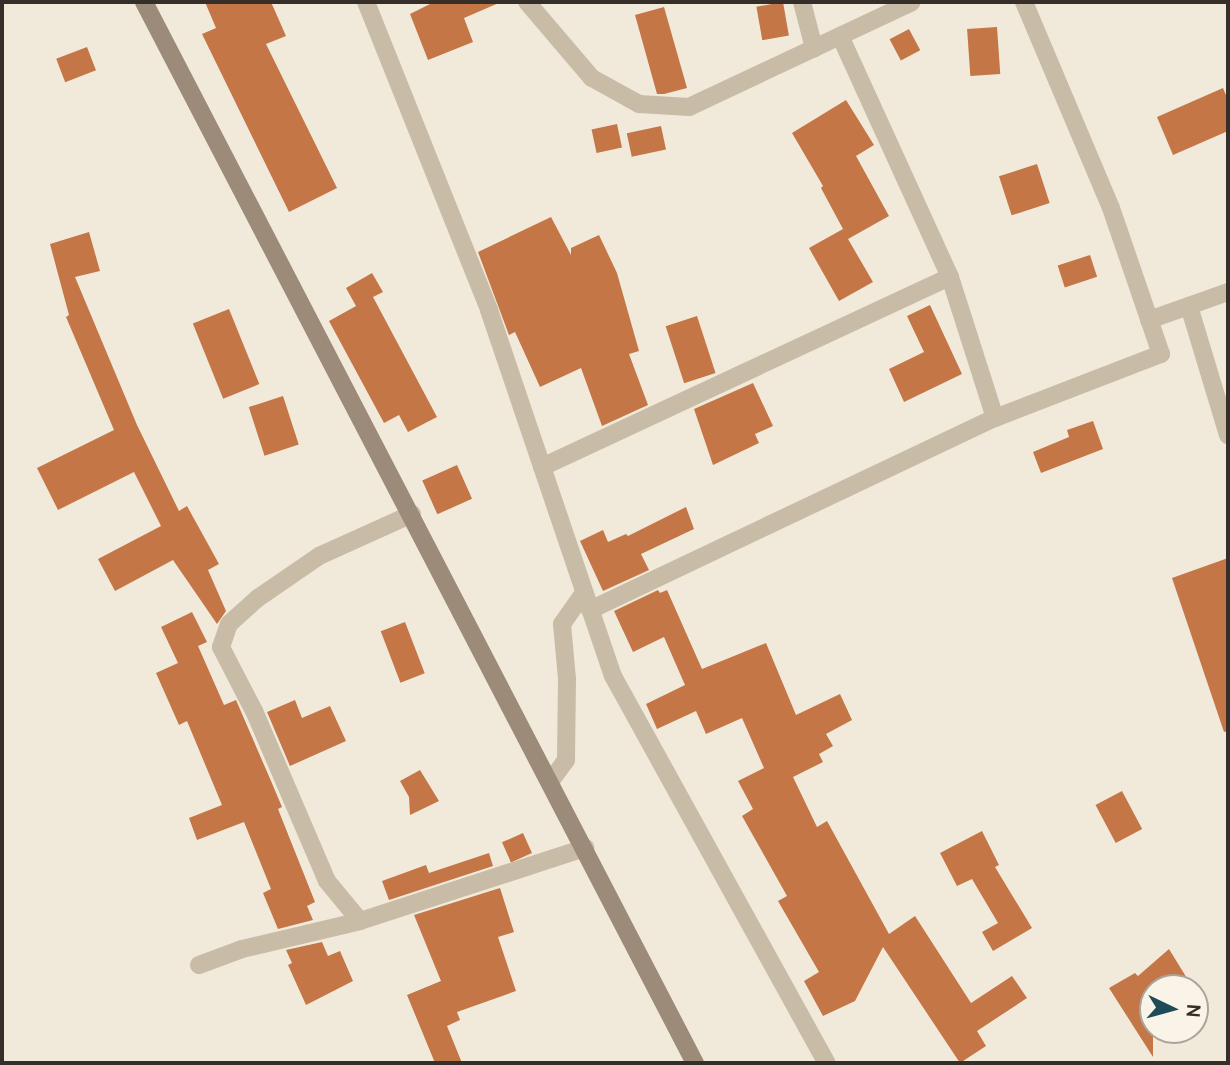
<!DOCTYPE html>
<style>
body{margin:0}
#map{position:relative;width:1230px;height:1065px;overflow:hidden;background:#f1eadb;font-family:Cabin,sans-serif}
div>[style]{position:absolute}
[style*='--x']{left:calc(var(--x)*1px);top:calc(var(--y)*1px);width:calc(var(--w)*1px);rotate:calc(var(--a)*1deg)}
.building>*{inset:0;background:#c47647;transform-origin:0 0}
.street>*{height:18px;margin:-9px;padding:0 9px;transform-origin:9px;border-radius:9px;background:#c9bca7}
.secondary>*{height:18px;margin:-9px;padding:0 9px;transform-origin:9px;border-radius:9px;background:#9d8b79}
span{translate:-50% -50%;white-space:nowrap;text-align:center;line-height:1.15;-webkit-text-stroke:5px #f9f3e8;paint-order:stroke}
.frame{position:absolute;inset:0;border:4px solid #362e28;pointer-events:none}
.north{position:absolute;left:1139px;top:974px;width:70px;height:70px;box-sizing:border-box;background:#f9f3e8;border:2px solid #aba49b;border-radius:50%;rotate:95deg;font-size:19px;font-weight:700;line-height:28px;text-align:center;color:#362e28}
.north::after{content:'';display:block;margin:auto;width:24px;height:32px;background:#1e4b57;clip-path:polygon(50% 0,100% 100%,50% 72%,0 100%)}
</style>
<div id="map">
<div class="building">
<i style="clip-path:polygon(205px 2px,271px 2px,286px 36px,266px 44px,337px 188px,289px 212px,202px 34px,216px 28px)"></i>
<i style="clip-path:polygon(434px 2px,501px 2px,464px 18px,473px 42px,428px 60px,410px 14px)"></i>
<i style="left:783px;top:2px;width:34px;height:27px;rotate:80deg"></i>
<i style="clip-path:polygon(664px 7px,687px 88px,664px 94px,657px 94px,635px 15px)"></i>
<i style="left:997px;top:27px;width:47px;height:30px;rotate:86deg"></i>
<i style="left:909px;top:29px;width:24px;height:22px;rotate:62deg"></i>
<i style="left:87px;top:47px;width:25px;height:33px;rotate:69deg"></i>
<i style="clip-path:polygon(1223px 88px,1228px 100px,1228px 131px,1173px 155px,1157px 117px)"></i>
<i style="clip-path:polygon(846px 100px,874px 145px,856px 156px,889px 216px,848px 239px,873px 282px,839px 301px,809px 248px,843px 229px,821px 188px,823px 186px,792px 133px)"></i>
<i style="left:617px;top:124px;width:24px;height:26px;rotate:78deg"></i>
<i style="left:661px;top:126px;width:24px;height:35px;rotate:78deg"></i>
<i style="left:1037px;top:164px;width:41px;height:40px;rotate:72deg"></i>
<i style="clip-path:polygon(551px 217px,571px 255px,571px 248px,599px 235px,617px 273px,639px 351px,629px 354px,648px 405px,602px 426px,581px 368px,540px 387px,515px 332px,509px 335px,478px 252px)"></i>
<i style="clip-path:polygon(89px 232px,100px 271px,75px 277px,137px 425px,179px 511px,187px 506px,219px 564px,208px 570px,226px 611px,217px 624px,173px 560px,115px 591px,98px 559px,161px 526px,134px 472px,58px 510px,37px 468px,114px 430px,66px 317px,69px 315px,50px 244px)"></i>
<i style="left:1090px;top:255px;width:23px;height:34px;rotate:72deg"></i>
<i style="clip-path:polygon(372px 273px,383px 292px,373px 297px,437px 417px,408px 432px,399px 415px,384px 423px,329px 321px,356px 306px,346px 288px)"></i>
<i style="clip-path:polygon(930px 305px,962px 374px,904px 402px,889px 369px,924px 352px,907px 316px)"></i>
<i style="left:229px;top:309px;width:81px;height:39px;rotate:68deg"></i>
<i style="left:697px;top:316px;width:60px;height:33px;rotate:72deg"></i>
<i style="clip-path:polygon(753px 383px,773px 426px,755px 434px,759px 443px,713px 465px,694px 409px)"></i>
<i style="left:283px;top:396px;width:51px;height:36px;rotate:72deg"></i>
<i style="clip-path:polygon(1093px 421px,1103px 449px,1041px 473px,1033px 452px,1069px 437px,1067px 430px)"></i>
<i style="left:457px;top:465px;width:37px;height:38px;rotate:66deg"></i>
<i style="clip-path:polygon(686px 507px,694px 529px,641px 554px,649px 570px,603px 591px,580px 541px,603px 530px,608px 542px,626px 534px,628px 536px)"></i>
<i style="clip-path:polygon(1228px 558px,1228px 731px,1224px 732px,1172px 578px)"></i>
<i style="clip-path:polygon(658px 590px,660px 593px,667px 590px,702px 669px,766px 643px,796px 715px,840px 694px,852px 720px,826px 734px,833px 746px,819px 754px,823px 762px,793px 777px,817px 827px,827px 821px,889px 934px,915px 916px,971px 1003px,1012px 976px,1027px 998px,977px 1031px,986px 1046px,960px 1063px,883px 947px,855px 1001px,823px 1016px,804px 981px,819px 972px,778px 901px,787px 896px,742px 816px,753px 809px,738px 781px,764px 768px,742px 718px,706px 734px,696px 711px,657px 729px,646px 704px,685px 685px,664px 637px,633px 652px,614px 611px)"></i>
<i style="clip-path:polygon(192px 612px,207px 642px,198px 646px,224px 705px,236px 700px,271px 781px,282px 807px,278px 809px,315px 902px,307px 906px,313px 920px,278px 929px,263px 893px,271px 889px,244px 822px,197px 840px,189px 818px,222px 805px,187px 721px,179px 725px,156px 673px,178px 663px,161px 627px)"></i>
<i style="left:405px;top:622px;width:55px;height:26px;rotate:69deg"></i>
<i style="clip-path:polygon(295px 700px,302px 718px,330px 706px,346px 741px,290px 766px,267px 712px)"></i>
<i style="clip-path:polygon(420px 770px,439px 801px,410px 815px,409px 797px,400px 781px)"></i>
<i style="left:1122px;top:791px;width:43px;height:30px;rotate:62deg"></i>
<i style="clip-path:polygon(982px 831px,999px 865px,995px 867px,1032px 928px,993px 951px,982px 932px,998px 923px,972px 879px,957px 886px,940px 853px)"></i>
<i style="left:523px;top:833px;width:22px;height:23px;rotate:66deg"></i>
<i style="clip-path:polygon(489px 853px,493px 866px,389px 900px,382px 881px,426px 865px,429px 873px)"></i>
<i style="clip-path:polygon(500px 888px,514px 932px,498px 937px,516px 991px,457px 1012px,460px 1020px,447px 1026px,462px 1063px,435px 1063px,407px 995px,441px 981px,414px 915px)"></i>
<i style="clip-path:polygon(322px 942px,328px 956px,340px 951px,353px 981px,306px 1005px,288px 965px,292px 963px,286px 950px)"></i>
<i style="clip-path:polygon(1169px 949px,1193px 988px,1153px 988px,1153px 1057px,1109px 988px,1135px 973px,1138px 976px)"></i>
</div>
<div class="street">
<i style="--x:366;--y:2;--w:332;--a:68.2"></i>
<i style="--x:489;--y:310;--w:386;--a:71.3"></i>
<i style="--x:613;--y:676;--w:442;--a:61.1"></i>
<i style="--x:527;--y:2;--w:100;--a:49.5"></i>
<i style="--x:592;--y:78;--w:54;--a:29"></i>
<i style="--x:639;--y:104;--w:50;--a:3.4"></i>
<i style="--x:689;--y:107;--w:246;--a:-25.2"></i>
<i style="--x:802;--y:2;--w:48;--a:75.4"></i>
<i style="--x:950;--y:277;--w:148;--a:72.3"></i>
<i style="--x:1189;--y:306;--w:135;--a:73.2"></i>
<i style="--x:1149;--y:320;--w:84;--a:-19.5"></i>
<i style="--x:542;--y:467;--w:450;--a:-25"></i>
<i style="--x:950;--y:277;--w:265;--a:-114.5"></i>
<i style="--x:590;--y:610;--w:448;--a:-25.4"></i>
<i style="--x:995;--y:418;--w:178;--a:-21.1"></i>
<i style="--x:1161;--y:354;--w:154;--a:-108.9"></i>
<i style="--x:1111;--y:208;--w:224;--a:-112.9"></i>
<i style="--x:550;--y:782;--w:27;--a:-54"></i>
<i style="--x:566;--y:760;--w:81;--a:-89.3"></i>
<i style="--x:567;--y:679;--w:55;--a:-95.2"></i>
<i style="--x:562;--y:624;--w:39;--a:-55"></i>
<i style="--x:360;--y:921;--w:52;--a:-129.5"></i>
<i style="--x:327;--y:881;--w:185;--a:-113.2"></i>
<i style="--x:254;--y:711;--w:72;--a:-117.3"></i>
<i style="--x:221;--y:647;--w:24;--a:-71"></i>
<i style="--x:229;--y:624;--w:39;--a:-42"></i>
<i style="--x:258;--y:598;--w:74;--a:-34.5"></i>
<i style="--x:319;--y:556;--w:102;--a:-24.3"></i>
<i style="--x:199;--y:965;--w:46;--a:-20.4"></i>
<i style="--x:242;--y:949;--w:121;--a:-13.3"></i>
<i style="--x:360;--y:921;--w:237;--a:-18"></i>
</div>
<div class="secondary">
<i style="--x:144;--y:2;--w:1196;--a:62.56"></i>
</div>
<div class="frame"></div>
<div class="north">N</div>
</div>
